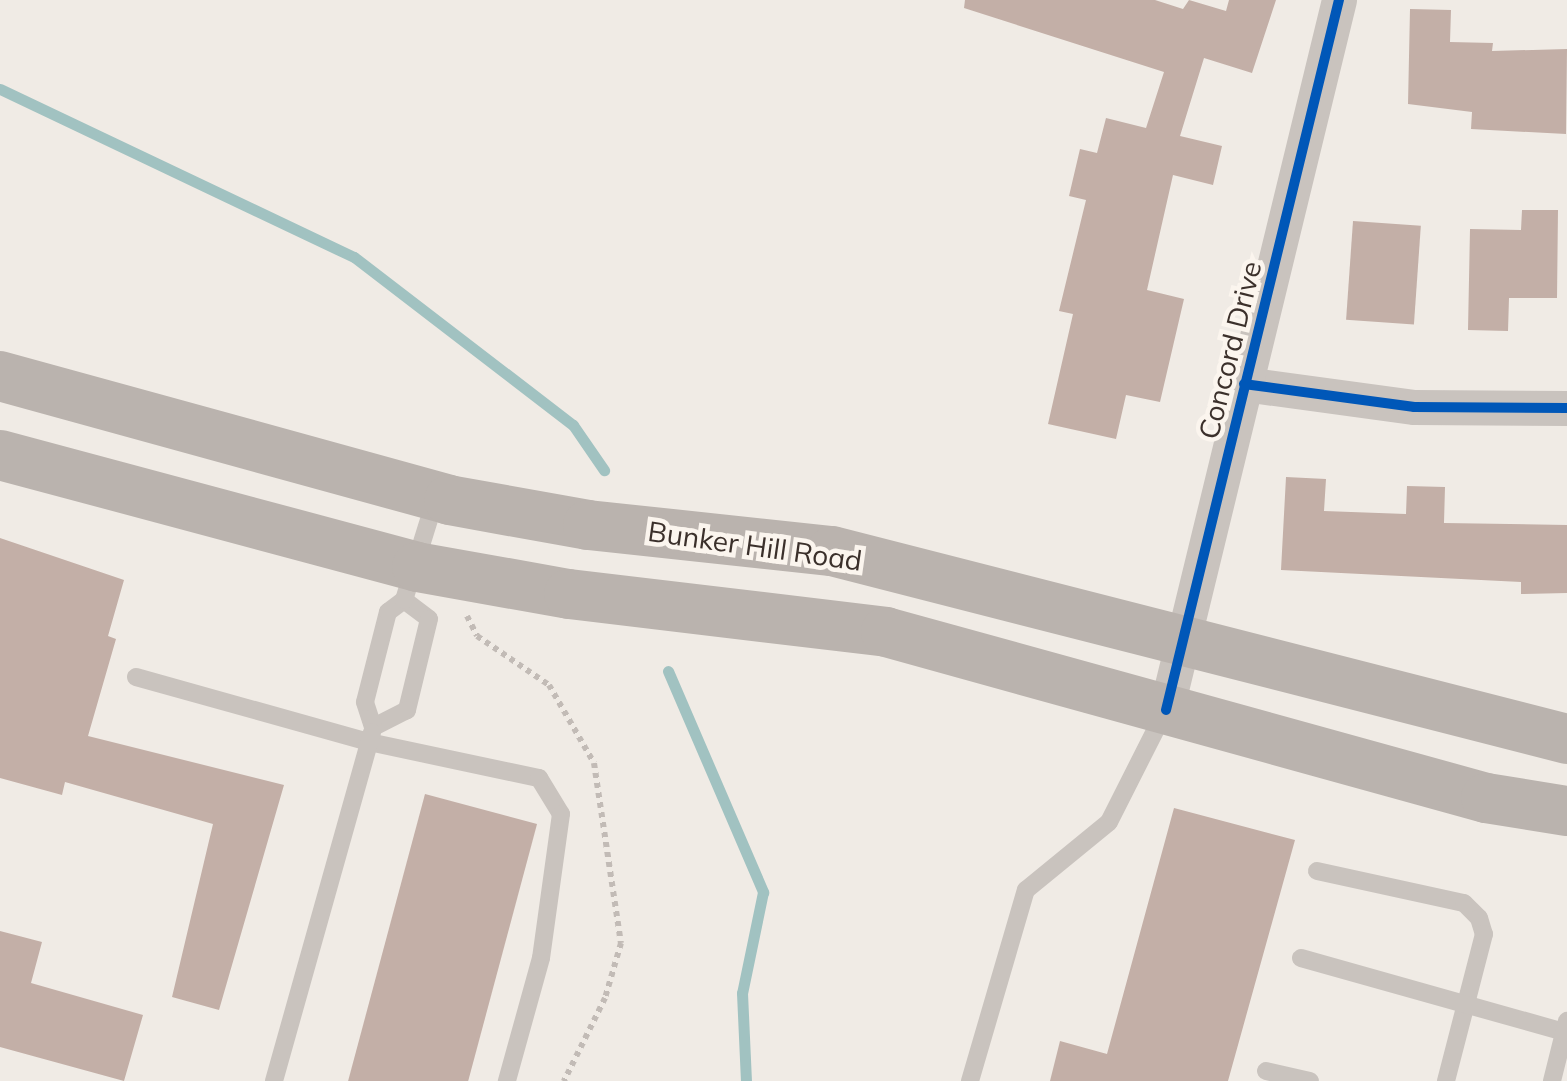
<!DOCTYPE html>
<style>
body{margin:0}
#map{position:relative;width:1567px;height:1081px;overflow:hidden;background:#f0ebe5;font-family:Mulish,sans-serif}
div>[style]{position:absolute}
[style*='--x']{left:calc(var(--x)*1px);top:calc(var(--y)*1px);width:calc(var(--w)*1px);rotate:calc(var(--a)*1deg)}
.stream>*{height:11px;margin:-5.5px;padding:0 5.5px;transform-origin:5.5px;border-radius:5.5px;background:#a1c2c1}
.building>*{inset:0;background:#c3afa7;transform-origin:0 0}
.path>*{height:6px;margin-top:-3px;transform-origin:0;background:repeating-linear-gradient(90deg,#c2bbb6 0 5px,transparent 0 10px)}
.lane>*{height:18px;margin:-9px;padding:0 9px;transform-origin:9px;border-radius:9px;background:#c9c3be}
.street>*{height:35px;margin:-17.5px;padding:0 17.5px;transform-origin:17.5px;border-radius:17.5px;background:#c9c3be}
.secondary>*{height:50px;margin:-25px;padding:0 25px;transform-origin:25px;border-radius:25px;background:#bab3ae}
.cycleway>*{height:10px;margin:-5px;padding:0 5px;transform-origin:5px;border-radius:5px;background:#0057b8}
span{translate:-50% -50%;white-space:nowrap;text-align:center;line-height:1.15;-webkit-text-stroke:9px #fbf5ee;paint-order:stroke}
.street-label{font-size:28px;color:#3b302b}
</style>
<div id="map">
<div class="stream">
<i style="--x:0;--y:89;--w:392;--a:25.4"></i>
<i style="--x:354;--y:257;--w:276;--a:37.5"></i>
<i style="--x:573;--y:425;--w:55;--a:55.4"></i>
<i style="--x:668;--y:671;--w:241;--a:66.7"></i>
<i style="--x:763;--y:892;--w:103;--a:101.7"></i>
<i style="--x:742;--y:993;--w:88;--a:87.4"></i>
</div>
<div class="building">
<i style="clip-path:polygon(965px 0,1155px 0,1183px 9px,1189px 0,1226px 11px,1229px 0,1276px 0,1252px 73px,1204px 58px,1180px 136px,1222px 146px,1213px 185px,1173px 175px,1147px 290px,1184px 299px,1160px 402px,1126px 395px,1116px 439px,1048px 424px,1073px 314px,1059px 311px,1086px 200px,1069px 196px,1080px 149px,1097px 153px,1106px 118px,1146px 128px,1164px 72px,964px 8px)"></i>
<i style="clip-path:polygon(1410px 9px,1451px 10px,1450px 42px,1493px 43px,1492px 51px,1567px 49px,1566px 134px,1471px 129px,1472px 112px,1408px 104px)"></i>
<i style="clip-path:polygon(1522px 210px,1558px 210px,1557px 298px,1509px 298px,1508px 331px,1468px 330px,1470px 229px,1521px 230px)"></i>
<i style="left:1353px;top:221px;width:68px;height:99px;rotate:4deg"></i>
<i style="clip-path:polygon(1286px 477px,1326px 479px,1324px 511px,1406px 514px,1407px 486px,1445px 487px,1444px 523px,1567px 525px,1567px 593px,1521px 594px,1521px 582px,1281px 570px)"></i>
<i style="clip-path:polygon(0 538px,124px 580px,108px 636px,116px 639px,88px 736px,284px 785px,219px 1010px,172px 997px,213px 824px,65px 782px,62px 795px,0 778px)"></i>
<i style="left:425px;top:794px;width:116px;height:298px;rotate:15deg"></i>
<i style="clip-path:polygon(1174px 808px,1295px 840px,1228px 1081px,1050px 1081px,1060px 1041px,1107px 1054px)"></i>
<i style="clip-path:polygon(0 931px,42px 942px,31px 983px,143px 1015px,124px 1081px,0 1047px)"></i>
</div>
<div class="path">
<i style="--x:467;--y:616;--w:22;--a:63"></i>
<i style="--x:477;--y:636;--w:87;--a:34.2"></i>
<i style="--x:549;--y:685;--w:90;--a:60"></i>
<i style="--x:594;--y:763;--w:182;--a:81.5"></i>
<i style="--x:621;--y:943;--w:57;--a:106.2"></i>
<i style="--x:605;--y:998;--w:93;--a:116.3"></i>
</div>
<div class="lane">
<i style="--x:404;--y:600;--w:31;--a:37"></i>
<i style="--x:429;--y:619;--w:94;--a:103.6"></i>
<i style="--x:407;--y:710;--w:38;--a:153"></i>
<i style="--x:373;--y:727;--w:26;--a:-108"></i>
<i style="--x:365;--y:702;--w:93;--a:-75.7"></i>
<i style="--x:388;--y:612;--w:20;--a:-37"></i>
<i style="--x:404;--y:600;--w:108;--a:-72.7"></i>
<i style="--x:136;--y:677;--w:242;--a:15.6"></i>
<i style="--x:369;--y:742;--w:174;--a:12"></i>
<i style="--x:539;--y:778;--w:42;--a:58.6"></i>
<i style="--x:561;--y:814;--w:145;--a:97.9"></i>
<i style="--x:541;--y:958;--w:128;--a:105.5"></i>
<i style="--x:1317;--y:871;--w:150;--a:12.3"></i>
<i style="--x:1464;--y:903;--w:21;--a:45"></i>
<i style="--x:1479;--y:918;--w:17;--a:73"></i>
<i style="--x:1484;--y:934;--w:152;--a:104.5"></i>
<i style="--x:1301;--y:958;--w:273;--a:15.7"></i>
<i style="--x:1266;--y:1071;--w:45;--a:12.8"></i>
<i style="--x:274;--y:1081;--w:362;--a:-74.3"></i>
<i style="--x:970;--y:1081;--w:199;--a:-73.7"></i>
<i style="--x:1026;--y:890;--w:107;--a:-39.3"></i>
<i style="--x:1109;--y:822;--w:124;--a:-63.2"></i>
<i style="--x:1552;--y:1081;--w:62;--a:-76"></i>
</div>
<div class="street">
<i style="--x:1244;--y:384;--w:172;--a:7.7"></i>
<i style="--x:1414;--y:407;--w:153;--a:0.4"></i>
<i style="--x:1166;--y:710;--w:731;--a:-76.31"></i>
</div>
<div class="secondary">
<i style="--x:0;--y:376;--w:466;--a:15.4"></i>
<i style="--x:449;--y:500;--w:141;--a:10.2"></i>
<i style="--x:588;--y:525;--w:245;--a:6.1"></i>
<i style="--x:832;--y:551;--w:759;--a:14.35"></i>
<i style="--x:0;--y:455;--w:432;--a:15"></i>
<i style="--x:417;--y:567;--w:154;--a:10.1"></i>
<i style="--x:569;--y:594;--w:319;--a:6.8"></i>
<i style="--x:886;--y:632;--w:623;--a:15.46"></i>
<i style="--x:1486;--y:798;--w:82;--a:9.1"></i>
</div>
<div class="cycleway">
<i style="--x:1244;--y:384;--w:172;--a:7.7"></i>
<i style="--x:1414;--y:407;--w:153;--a:0.4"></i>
<i style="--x:1166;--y:710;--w:731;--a:-76.31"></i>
</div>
<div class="street-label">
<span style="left:1230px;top:350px;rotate:-76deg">Concord Drive</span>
<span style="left:755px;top:546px;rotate:8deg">Bunker Hill Road</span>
</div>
</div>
